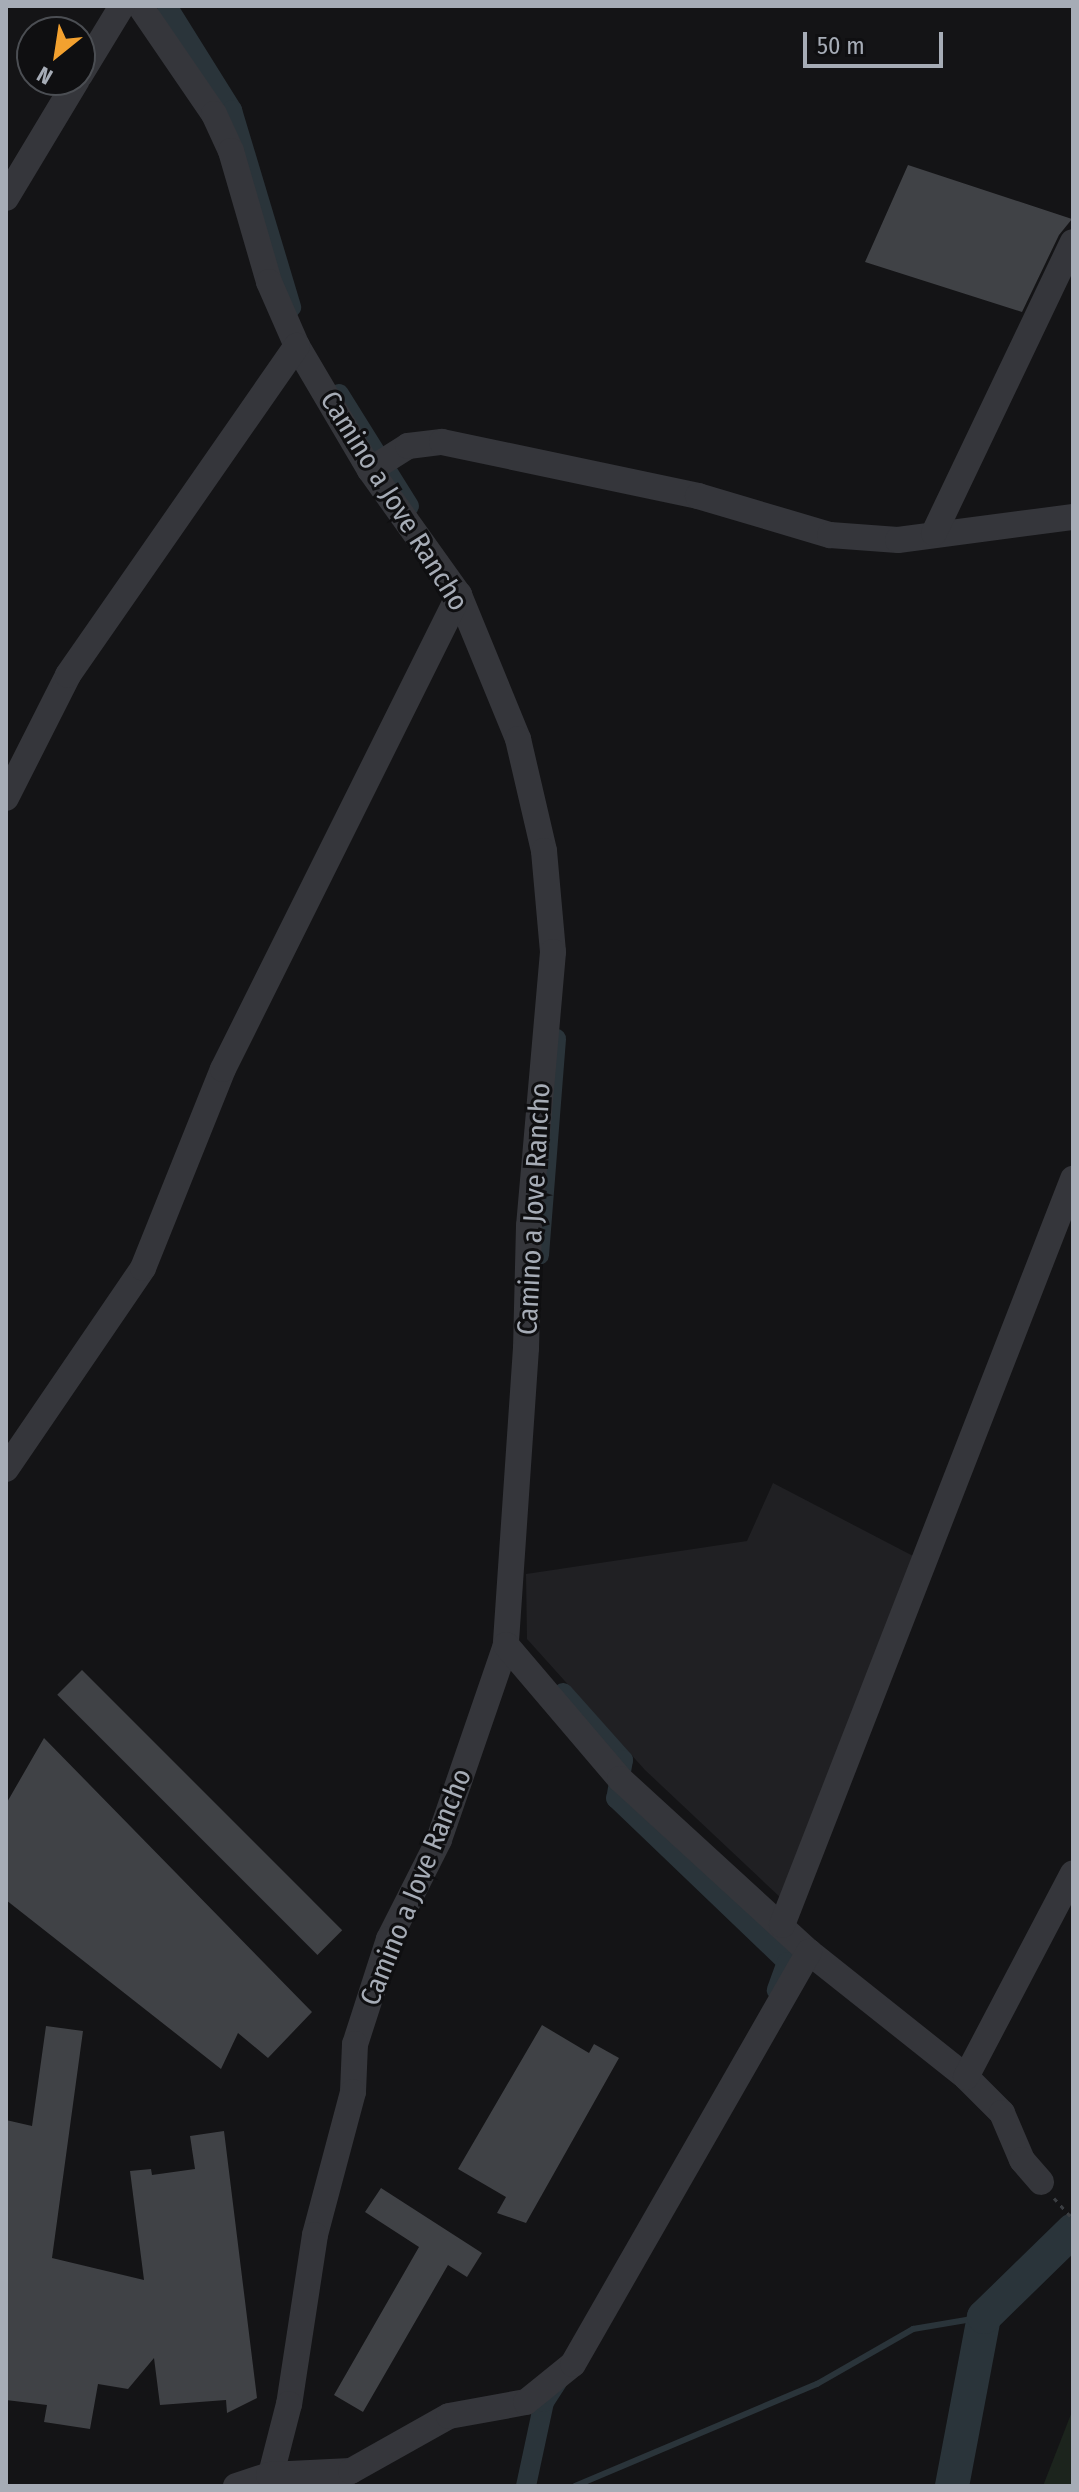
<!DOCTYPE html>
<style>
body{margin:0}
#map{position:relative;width:1079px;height:2492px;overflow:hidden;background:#141416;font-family:"Fira Sans Condensed",sans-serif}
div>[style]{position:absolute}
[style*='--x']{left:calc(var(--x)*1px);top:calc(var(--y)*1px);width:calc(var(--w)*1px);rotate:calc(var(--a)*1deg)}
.built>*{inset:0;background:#202023}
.green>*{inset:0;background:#1c241d}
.stream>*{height:6px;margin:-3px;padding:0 3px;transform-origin:3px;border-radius:3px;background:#2a343a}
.canal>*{height:20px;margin:-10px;padding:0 10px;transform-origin:10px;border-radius:10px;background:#2a343a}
.river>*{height:34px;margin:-17px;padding:0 17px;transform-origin:17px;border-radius:17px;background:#2a343a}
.building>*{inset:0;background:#404246;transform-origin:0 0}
.path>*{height:3px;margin-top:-1.5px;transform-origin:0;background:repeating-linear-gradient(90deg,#3b3e42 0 4px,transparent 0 10px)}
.minor>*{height:26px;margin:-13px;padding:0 13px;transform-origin:13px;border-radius:13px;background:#35363b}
span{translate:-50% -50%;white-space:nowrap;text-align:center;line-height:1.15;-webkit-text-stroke:6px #0f0f11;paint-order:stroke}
.street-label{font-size:28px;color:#a6acb6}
.frame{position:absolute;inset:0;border:8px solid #a6acb6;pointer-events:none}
.north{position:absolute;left:16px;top:16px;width:80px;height:80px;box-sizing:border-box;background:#0f0f11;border:2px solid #4b4e53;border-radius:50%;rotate:210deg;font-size:22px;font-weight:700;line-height:32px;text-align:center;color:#a6acb6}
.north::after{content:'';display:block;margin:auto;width:28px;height:36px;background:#f3a12f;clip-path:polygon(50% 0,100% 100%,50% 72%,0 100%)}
.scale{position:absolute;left:803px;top:32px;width:140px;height:36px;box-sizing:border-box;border:4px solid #a6acb6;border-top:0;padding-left:10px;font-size:24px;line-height:28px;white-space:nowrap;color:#a6acb6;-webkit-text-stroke:6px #0f0f11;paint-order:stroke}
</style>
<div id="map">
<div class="built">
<i style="clip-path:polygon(773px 1483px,915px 1557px,782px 1899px,645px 1770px,527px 1639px,526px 1574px,747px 1541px)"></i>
</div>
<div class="green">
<i style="clip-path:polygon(1073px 2409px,1073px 2486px,1043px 2486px)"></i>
</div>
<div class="stream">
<i style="--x:575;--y:2486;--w:263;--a:-22.9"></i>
<i style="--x:817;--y:2384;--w:111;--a:-29.8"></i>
<i style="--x:913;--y:2329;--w:72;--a:-9.6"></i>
</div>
<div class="canal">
<i style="--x:167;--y:6;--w:123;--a:58"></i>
<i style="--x:232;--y:110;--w:206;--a:73.3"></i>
<i style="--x:339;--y:394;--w:132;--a:58"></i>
<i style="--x:539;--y:1255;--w:217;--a:-85.5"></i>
<i style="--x:563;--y:1693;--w:90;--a:48.2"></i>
<i style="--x:623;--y:1760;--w:39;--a:100"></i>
<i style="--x:616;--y:1798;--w:237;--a:43.8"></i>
<i style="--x:787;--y:1962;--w:30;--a:110"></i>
<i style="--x:526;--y:2486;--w:86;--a:-77.9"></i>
<i style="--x:544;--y:2402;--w:24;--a:-57"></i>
</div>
<div class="river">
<i style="--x:952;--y:2486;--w:172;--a:-79.3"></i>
<i style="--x:984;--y:2317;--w:124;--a:-44.3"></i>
</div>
<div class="building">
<i style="clip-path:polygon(908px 165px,1072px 219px,1059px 235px,1022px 312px,865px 262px)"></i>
<i style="left:82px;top:1670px;width:368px;height:35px;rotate:45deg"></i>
<i style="clip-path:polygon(44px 1738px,312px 2012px,268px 2058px,238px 2033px,221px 2069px,6px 1900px,6px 1804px)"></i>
<i style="clip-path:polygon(542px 2025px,589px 2053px,594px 2044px,619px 2058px,526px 2223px,497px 2213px,506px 2197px,458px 2169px)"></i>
<i style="clip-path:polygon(46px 2026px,83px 2031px,52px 2258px,144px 2280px,130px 2171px,151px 2169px,152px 2175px,195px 2169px,190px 2136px,224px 2131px,257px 2398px,227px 2413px,226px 2400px,160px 2405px,154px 2358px,128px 2389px,98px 2384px,90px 2429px,44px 2422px,47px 2405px,6px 2400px,6px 2120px,32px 2126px)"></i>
<i style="clip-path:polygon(381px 2188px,482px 2253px,467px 2277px,448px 2265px,363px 2412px,334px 2395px,419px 2247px,365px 2212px)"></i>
</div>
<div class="path">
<i style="--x:1054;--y:2198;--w:28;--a:48"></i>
</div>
<div class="minor">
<i style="--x:140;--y:6;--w:131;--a:55.6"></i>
<i style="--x:214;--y:114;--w:41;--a:65.3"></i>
<i style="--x:231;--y:151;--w:136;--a:73.8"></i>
<i style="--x:269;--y:282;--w:70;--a:66.4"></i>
<i style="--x:297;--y:346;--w:144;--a:59.5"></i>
<i style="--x:370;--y:470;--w:153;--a:54.5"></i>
<i style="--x:459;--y:595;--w:156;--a:67.7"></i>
<i style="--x:518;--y:739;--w:115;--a:76.9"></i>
<i style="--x:544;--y:851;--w:101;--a:84.9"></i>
<i style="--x:553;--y:952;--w:275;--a:95"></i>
<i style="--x:529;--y:1226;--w:122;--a:91.4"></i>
<i style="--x:526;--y:1348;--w:298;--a:93.9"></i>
<i style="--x:506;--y:1645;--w:206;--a:109"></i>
<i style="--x:439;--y:1840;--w:111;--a:116.8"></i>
<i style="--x:389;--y:1939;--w:110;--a:107.9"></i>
<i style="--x:355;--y:2044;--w:48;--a:92.4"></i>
<i style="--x:353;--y:2092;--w:148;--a:104.9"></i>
<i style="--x:315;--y:2235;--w:171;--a:98.7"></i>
<i style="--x:289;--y:2404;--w:85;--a:104.4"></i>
<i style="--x:80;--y:75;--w:81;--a:-58.7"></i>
<i style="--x:6;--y:198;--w:138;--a:-59"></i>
<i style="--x:370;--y:470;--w:45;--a:-32.3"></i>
<i style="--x:408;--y:446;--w:34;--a:-7"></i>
<i style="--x:442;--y:442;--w:262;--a:11.9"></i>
<i style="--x:698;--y:496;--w:138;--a:16.5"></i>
<i style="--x:830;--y:535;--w:68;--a:4.2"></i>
<i style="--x:898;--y:540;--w:177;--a:-7.5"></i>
<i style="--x:934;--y:533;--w:322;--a:-64.5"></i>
<i style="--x:6;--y:798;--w:138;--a:-63.2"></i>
<i style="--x:68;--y:675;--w:401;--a:-55.2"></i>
<i style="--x:6;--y:1469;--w:243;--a:-55.7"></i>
<i style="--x:143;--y:1268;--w:214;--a:-68.1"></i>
<i style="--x:223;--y:1069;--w:530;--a:-63.53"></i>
<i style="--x:506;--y:1645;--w:176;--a:49.6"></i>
<i style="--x:620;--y:1779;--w:256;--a:42.5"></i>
<i style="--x:809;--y:1952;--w:201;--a:38.5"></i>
<i style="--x:966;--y:2077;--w:51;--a:45"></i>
<i style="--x:1002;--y:2113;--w:51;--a:66.9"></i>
<i style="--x:1022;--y:2160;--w:29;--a:49"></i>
<i style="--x:782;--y:1925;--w:801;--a:-68.69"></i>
<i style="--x:966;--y:2077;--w:230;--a:-62.3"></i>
<i style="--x:236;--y:2486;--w:35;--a:-18"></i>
<i style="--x:269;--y:2475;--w:82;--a:-2.8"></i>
<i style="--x:351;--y:2471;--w:112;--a:-29.3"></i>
<i style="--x:449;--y:2416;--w:78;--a:-10.3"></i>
<i style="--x:526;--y:2402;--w:60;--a:-39"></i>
<i style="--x:573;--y:2364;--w:475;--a:-60.2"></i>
</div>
<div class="street-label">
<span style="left:394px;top:501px;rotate:58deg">Camino a Jove Rancho</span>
<span style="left:534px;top:1209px;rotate:-87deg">Camino a Jove Rancho</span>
<span style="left:416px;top:1887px;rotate:-68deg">Camino a Jove Rancho</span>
</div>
<div class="frame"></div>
<div class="north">N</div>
<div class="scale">50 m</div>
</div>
